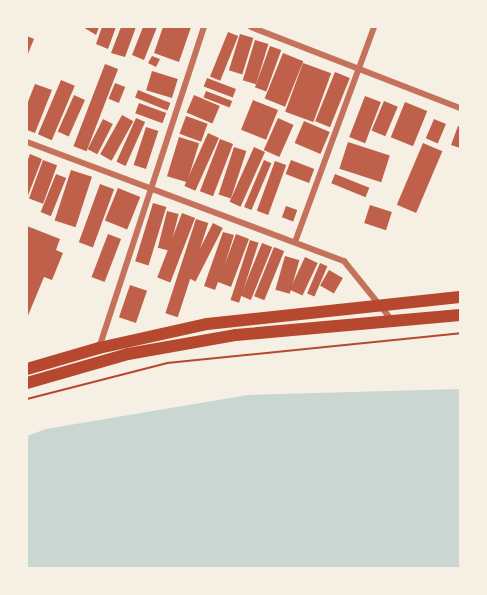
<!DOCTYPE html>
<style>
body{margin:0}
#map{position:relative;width:487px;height:595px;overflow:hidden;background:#f6efe4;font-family:"Source Sans 3",sans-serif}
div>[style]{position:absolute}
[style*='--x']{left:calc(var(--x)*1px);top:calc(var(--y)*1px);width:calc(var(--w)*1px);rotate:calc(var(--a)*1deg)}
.water>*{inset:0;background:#c9d6d2}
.building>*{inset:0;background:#bf614a;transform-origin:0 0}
.path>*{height:2px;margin:-1px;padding:0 1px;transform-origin:1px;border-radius:1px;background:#b5482f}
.minor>*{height:6px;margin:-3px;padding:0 3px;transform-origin:3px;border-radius:3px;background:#c5725c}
.primary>*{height:12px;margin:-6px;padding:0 6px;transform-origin:6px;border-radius:6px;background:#b5482f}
span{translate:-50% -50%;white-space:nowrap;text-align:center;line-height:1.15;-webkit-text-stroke:6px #f6efe4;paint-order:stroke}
.frame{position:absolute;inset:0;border:28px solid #f6efe4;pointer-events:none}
</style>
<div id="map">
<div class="water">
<i style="clip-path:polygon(460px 389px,460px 568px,27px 568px,27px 436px,46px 429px,248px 395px)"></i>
</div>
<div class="building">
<i style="clip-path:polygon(83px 27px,99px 27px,96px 35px)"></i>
<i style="clip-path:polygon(102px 27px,116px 27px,108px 49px,96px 44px)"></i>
<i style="clip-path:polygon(121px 27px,136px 27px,125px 57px,111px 53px)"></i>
<i style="clip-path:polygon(143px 27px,157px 27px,144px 60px,132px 55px)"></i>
<i style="clip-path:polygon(163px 27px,191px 27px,179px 62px,154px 53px)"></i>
<i style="left:228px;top:32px;width:11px;height:48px;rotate:22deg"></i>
<i style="left:240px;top:34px;width:14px;height:38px;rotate:17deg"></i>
<i style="clip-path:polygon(27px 36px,34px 39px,27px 56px)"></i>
<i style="left:255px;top:40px;width:14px;height:42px;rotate:17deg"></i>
<i style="left:270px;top:46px;width:12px;height:44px;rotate:20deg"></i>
<i style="left:283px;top:53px;width:22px;height:49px;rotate:22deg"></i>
<i style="clip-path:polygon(152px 56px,160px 59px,156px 67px,148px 63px)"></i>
<i style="left:303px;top:63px;width:30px;height:52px;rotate:20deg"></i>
<i style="left:105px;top:64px;width:14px;height:88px;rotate:21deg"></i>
<i style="left:152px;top:71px;width:27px;height:20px;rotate:17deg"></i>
<i style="left:335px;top:72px;width:16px;height:53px;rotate:22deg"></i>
<i style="left:207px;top:78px;width:31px;height:9px;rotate:21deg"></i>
<i style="left:61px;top:80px;width:15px;height:59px;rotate:23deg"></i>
<i style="left:115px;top:83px;width:11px;height:17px;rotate:22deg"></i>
<i style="clip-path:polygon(35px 84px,52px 90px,35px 133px,27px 130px,27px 104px)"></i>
<i style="left:138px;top:90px;width:35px;height:8px;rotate:22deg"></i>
<i style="left:206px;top:91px;width:28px;height:7px;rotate:21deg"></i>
<i style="left:74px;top:95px;width:12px;height:40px;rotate:24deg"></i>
<i style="left:194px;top:95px;width:28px;height:19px;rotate:23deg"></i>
<i style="left:365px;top:96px;width:17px;height:44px;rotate:21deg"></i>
<i style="left:253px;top:100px;width:27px;height:32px;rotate:22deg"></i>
<i style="left:384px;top:101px;width:15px;height:32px;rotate:23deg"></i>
<i style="left:405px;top:102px;width:24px;height:38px;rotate:22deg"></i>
<i style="left:139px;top:103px;width:29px;height:11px;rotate:20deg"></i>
<i style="left:122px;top:115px;width:13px;height:45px;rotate:29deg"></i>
<i style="left:186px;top:116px;width:23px;height:19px;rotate:20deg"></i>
<i style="left:136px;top:118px;width:10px;height:48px;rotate:24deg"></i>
<i style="left:278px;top:118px;width:17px;height:35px;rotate:24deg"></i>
<i style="left:103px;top:119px;width:11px;height:34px;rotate:27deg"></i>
<i style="left:434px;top:119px;width:13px;height:21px;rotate:23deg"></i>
<i style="left:304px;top:121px;width:28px;height:24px;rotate:23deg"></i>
<i style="clip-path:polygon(458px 126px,460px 127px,460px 148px,451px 145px)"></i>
<i style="left:146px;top:127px;width:13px;height:40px;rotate:18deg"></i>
<i style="left:208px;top:133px;width:12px;height:58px;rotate:24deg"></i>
<i style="left:179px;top:137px;width:21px;height:41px;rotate:17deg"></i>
<i style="left:220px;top:139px;width:14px;height:56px;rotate:21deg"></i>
<i style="left:348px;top:142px;width:44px;height:28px;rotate:18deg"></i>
<i style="left:423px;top:143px;width:21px;height:67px;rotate:23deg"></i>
<i style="left:234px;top:147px;width:13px;height:50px;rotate:18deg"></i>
<i style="left:254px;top:147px;width:12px;height:60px;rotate:24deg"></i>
<i style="clip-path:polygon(30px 154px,42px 159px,27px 198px,27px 162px)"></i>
<i style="left:43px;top:160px;width:15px;height:41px;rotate:20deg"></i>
<i style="left:264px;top:160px;width:8px;height:51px;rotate:23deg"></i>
<i style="left:291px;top:160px;width:25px;height:15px;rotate:21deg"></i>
<i style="left:275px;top:161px;width:12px;height:53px;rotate:20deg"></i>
<i style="left:71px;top:170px;width:22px;height:53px;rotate:18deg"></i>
<i style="left:56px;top:174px;width:11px;height:41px;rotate:22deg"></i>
<i style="left:335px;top:174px;width:37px;height:10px;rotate:22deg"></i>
<i style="left:100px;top:184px;width:15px;height:62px;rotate:20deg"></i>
<i style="left:118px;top:188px;width:24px;height:35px;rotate:22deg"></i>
<i style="left:153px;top:203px;width:14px;height:61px;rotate:17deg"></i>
<i style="left:370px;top:205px;width:23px;height:19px;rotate:18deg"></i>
<i style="left:286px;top:206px;width:12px;height:12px;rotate:20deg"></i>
<i style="left:167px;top:211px;width:12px;height:38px;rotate:14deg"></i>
<i style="left:182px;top:213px;width:14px;height:69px;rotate:21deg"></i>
<i style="left:196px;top:219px;width:13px;height:99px;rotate:18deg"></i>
<i style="left:213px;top:223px;width:11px;height:60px;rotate:27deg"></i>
<i style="clip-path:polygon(27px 226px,60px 239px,56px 250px,63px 253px,52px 280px,44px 277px,27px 318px)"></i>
<i style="clip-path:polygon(223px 232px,234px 235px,225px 264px,236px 234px,249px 239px,231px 287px,218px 282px,215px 290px,204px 286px)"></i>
<i style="left:108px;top:234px;width:14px;height:46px;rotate:21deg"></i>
<i style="left:250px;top:240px;width:9px;height:63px;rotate:18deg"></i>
<i style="left:262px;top:243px;width:11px;height:57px;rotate:22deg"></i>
<i style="left:274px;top:247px;width:11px;height:53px;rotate:22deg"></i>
<i style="left:285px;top:256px;width:15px;height:35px;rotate:16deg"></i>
<i style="left:305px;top:257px;width:14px;height:36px;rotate:25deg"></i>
<i style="left:320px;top:263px;width:8px;height:33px;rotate:23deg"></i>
<i style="left:329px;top:270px;width:16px;height:18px;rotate:30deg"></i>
<i style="left:130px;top:285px;width:18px;height:34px;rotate:19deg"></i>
</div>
<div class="path">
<i style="--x:27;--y:399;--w:145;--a:-14.4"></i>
<i style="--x:167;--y:363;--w:295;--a:-5.8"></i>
</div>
<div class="minor">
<i style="--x:251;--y:27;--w:224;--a:21.2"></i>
<i style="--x:27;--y:142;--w:339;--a:20.6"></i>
<i style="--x:344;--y:261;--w:75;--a:51"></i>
<i style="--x:295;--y:242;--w:229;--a:-69.8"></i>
<i style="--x:99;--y:348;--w:338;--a:-71.9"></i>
</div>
<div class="primary">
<i style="--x:27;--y:369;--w:75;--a:-16.3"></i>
<i style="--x:99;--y:348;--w:111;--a:-12.5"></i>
<i style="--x:207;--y:324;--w:254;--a:-6.1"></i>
<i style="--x:27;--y:383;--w:105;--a:-16"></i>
<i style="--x:128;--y:354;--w:110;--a:-10"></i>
<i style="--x:236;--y:335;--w:225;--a:-5.1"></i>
</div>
<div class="frame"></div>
</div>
